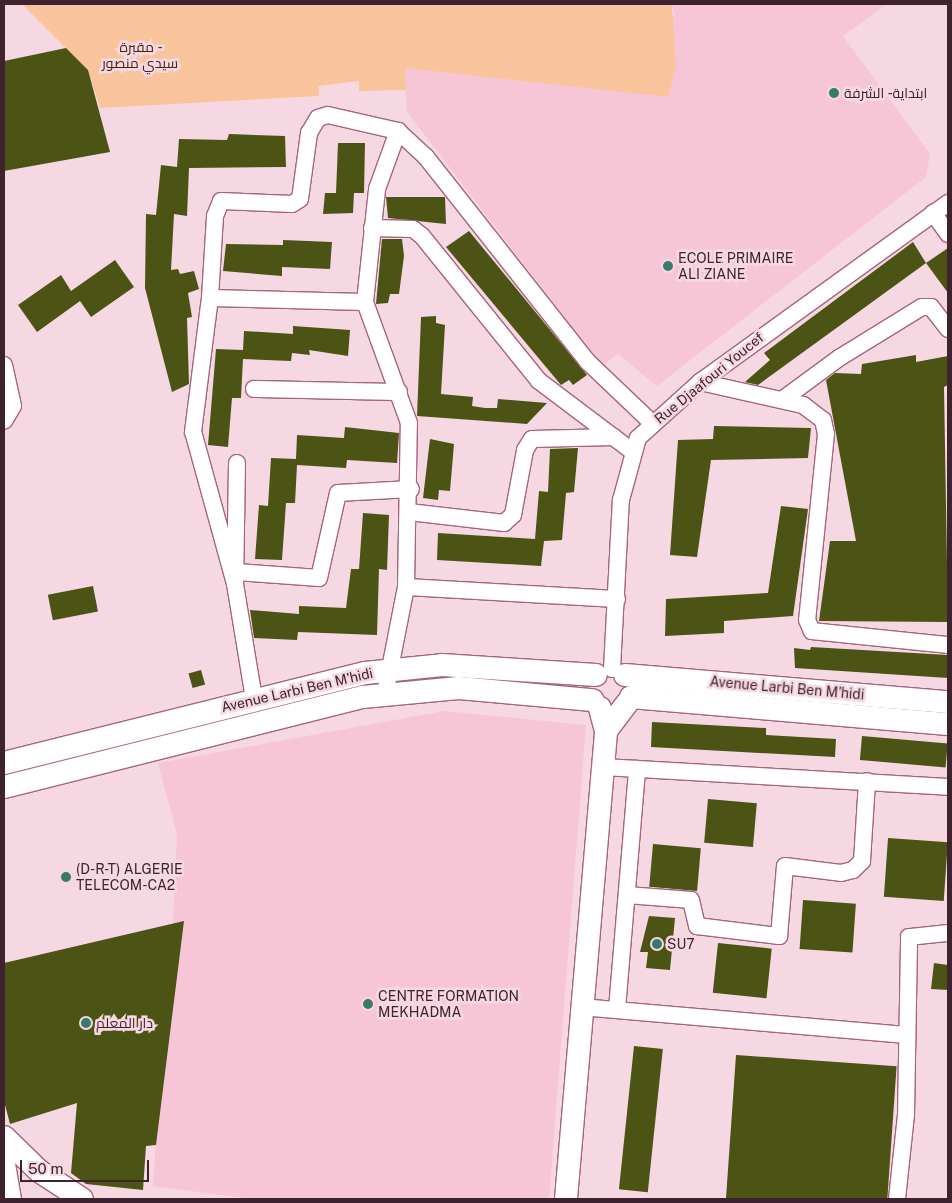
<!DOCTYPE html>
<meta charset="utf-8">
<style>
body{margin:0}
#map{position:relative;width:952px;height:1203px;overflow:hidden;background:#f6d8e2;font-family:"Public Sans",Cairo,sans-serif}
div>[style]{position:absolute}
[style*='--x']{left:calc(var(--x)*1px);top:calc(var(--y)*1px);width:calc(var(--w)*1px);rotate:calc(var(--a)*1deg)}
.built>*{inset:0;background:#f7c6d6}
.green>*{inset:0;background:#f9c39c}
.building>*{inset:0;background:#4b5315;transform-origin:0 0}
.roads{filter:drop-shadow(1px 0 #a6647c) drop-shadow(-1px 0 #a6647c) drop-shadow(0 1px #a6647c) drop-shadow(0 -1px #a6647c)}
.minor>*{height:16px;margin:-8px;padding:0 8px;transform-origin:8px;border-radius:8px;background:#fff}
.secondary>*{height:22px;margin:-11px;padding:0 11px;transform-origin:11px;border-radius:11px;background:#fff}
.dots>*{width:14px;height:14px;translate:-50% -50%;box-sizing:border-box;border:2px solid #f6d8e2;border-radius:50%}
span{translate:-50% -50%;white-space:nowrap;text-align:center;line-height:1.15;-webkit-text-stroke:5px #f6d8e2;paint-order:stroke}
.park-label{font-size:14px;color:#41250f}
.poi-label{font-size:14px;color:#3e222d}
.left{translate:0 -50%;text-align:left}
.street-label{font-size:14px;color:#3e222d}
.frame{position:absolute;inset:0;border:5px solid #3e222d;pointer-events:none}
.scale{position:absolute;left:20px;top:1160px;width:129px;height:22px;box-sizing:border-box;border:2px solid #3e222d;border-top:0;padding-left:6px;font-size:15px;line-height:18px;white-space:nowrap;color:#3e222d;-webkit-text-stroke:4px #f6d8e2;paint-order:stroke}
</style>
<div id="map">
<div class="built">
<i style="clip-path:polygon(672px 4px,887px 4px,843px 36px,930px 154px,926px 177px,657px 386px,618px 354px,602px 366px,407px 112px,404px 68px,521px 78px,675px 16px)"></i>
<i style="clip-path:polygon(444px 711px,586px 725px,549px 1199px,252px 1199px,153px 1186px,160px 1084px,184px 922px,173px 924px,177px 834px,158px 763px)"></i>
</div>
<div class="green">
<i style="clip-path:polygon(22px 4px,672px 4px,676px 67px,668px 97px,405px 68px,406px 90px,359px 91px,359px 81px,318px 86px,319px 96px,100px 108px,88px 70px)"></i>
</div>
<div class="building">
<i style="clip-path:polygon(66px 48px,88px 70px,110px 152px,4px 171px,4px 61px)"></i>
<i style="clip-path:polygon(229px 134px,285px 136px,286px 167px,189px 168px,187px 216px,174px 214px,171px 270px,178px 269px,180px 274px,194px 271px,199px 289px,188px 293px,192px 317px,187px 318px,189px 384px,172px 392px,145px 288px,146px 214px,156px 215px,161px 165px,177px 167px,179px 139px,227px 140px)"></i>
<i style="clip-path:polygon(338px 143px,365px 143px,364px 193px,354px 193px,353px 213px,323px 214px,325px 193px,336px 193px)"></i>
<i style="clip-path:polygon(386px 197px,445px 197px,446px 224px,388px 218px)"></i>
<i style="clip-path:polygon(469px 231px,587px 375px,573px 385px,569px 380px,561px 385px,446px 247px)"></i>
<i style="clip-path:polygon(382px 239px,402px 239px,404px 256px,399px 294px,390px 294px,388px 303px,376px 304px)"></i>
<i style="clip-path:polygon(283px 240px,332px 242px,330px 269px,282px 267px,282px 276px,223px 271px,226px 244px,283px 245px)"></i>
<i style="clip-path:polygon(913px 242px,926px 263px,758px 385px,745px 382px,770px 360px,764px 353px)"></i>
<i style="clip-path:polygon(948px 248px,948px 293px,926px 263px)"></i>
<i style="clip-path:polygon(115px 260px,134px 287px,91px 317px,80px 301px,37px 332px,18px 305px,61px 275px,71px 291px)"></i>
<i style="clip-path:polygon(436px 316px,436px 323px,445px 325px,441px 394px,473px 397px,472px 406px,485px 408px,497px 408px,498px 399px,547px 403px,527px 424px,417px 416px,421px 317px)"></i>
<i style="clip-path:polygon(293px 326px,350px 330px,348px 356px,309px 350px,310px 355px,292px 353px,291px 361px,243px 359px,241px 398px,232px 398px,228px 447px,208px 445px,216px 349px,243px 350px,244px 331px,293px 334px)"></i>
<i style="clip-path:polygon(916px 355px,916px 362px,948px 356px,948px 385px,944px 387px,948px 622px,819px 621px,830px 541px,856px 541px,826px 380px,835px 373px,861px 374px,862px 364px)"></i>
<i style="clip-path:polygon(714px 426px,811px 428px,808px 458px,711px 460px,697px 557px,670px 555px,678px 440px,713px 439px)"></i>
<i style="clip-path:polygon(345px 427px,399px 433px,397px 463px,347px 460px,346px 468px,297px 465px,295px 503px,286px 503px,282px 560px,255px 559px,259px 505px,268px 506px,271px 458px,296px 459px,297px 435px,344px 438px)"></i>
<i style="clip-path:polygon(430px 439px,454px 444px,450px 491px,439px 490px,438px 500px,423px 498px)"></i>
<i style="clip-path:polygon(578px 448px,574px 492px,566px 493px,562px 540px,544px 541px,541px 566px,437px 560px,438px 533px,535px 539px,539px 491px,548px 492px,550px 449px)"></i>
<i style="clip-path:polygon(781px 506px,808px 509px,793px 616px,724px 621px,724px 633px,665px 636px,666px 599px,768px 593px)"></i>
<i style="clip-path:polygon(363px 513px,389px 515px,387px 570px,379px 569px,377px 635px,298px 632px,297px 640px,254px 638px,250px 610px,299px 614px,299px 606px,346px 608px,351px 569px,359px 569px)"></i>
<i style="left:93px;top:586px;width:26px;height:46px;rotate:79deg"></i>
<i style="clip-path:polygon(811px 647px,948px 655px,948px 678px,795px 668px,794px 648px,810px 650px)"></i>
<i style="left:201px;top:670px;width:15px;height:13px;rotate:74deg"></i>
<i style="clip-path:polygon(652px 722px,766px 728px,766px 735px,836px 739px,835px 757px,651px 747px)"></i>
<i style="left:862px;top:736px;width:86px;height:24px;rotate:5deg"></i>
<i style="left:708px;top:799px;width:49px;height:44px;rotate:5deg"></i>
<i style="left:888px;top:838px;width:60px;height:59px;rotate:4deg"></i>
<i style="left:653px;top:844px;width:48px;height:43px;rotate:5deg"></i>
<i style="left:803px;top:900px;width:53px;height:49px;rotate:4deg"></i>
<i style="clip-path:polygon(649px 916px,675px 918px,670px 970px,646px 968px,648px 952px,640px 952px)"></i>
<i style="clip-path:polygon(184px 921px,156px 1145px,146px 1146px,143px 1190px,86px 1184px,71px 1173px,77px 1103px,10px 1124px,4px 1101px,4px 963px)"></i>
<i style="left:718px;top:943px;width:54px;height:50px;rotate:6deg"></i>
<i style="clip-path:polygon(934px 963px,948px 965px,948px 990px,931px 989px)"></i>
<i style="left:634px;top:1046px;width:29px;height:144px;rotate:6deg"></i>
<i style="left:736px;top:1055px;width:161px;height:144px;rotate:4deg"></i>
</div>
<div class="roads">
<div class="minor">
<i style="--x:933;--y:213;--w:26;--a:54"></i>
<i style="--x:372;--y:228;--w:41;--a:1.4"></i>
<i style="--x:413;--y:229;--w:11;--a:38"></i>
<i style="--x:422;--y:236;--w:186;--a:51.1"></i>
<i style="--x:539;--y:381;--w:116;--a:37"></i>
<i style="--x:210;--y:298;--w:82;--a:-86.5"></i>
<i style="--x:215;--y:216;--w:16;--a:-68"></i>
<i style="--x:221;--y:201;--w:71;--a:2.4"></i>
<i style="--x:292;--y:204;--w:9;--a:-32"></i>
<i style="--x:300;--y:199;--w:67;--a:-82.2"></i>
<i style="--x:309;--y:133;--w:17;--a:-59"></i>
<i style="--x:318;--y:118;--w:10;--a:-17"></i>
<i style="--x:328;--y:115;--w:72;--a:12.9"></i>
<i style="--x:4;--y:365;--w:42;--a:77.6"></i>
<i style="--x:13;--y:406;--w:17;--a:121"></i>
<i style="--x:700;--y:382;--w:106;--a:12.6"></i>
<i style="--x:803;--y:405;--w:25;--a:37"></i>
<i style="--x:823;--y:420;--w:14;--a:78"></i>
<i style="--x:826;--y:434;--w:187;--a:95.8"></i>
<i style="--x:807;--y:620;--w:12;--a:66"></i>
<i style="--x:812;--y:631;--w:137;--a:5.9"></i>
<i style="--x:254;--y:389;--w:145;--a:1.2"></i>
<i style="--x:782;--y:400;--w:71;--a:-36.4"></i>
<i style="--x:839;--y:358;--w:97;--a:-31.6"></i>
<i style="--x:922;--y:307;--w:9;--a:0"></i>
<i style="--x:931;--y:307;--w:28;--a:52"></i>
<i style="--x:237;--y:463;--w:121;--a:90.9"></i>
<i style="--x:235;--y:584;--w:117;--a:80.6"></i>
<i style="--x:409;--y:512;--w:96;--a:6.6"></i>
<i style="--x:504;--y:523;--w:12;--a:-42"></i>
<i style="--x:513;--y:515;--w:66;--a:-79.5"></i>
<i style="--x:525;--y:450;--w:13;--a:-58"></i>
<i style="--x:532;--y:439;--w:82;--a:-1.4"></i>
<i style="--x:237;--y:572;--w:82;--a:4.2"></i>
<i style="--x:319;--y:578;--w:87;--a:-77.4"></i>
<i style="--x:338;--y:493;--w:73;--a:-3.1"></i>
<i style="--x:235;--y:584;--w:158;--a:-105.4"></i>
<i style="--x:193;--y:432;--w:135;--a:-82.8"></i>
<i style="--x:210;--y:298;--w:155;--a:1.5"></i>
<i style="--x:617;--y:599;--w:211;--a:-176.7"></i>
<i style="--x:406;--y:587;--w:164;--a:-89"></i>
<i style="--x:409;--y:423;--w:129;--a:-110"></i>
<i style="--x:365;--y:302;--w:114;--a:-83.9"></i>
<i style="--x:377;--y:189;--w:62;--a:-70.1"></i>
<i style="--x:398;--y:131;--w:38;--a:43"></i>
<i style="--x:426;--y:157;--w:261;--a:51.7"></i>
<i style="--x:588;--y:362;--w:88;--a:43.6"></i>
<i style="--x:612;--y:669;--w:169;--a:-87"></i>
<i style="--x:621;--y:500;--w:64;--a:-74.7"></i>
<i style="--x:638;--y:438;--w:84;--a:-42.1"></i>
<i style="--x:700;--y:382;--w:306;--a:-35.8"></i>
<i style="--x:385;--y:694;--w:109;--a:-78.9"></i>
<i style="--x:603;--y:767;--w:346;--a:3.3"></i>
<i style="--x:627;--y:895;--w:64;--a:4.5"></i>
<i style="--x:691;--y:900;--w:27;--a:77"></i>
<i style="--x:697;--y:926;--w:83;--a:7"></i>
<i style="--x:779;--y:936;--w:70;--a:-85.1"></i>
<i style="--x:785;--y:866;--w:56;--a:7.1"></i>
<i style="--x:841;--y:873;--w:12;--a:-14"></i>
<i style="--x:853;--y:870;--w:13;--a:-45"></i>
<i style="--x:862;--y:861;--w:80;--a:-86.4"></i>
<i style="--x:580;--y:1007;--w:328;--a:4.9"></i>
<i style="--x:617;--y:1009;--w:241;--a:-85.2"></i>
<i style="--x:4;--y:1146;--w:54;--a:80.4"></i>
<i style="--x:897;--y:1199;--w:84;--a:-83.9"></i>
<i style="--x:906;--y:1115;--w:178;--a:-89"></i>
<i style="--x:909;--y:937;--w:39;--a:-6"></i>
</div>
<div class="secondary">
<i style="--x:625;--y:675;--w:324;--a:4.8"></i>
<i style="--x:631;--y:697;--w:318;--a:4.9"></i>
<i style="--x:606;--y:731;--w:35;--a:-53"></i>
<i style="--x:4;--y:763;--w:372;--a:-14"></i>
<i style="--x:365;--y:673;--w:77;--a:-5.9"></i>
<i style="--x:442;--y:665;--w:154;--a:3.7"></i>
<i style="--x:4;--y:787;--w:370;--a:-14.1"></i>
<i style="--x:363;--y:697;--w:96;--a:-5.4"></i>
<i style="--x:459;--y:688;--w:134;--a:5.2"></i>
<i style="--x:4;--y:1137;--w:49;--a:44.2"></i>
<i style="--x:39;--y:1171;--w:51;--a:33.1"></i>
<i style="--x:566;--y:1199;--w:470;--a:-85.1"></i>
<i style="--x:606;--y:731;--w:24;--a:-105"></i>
</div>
</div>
<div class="dots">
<i style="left:834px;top:93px;background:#37796a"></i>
<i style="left:668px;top:266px;background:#37796a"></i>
<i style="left:66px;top:877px;background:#37796a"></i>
<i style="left:657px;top:944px;background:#37796a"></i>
<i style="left:368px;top:1004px;background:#37796a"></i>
<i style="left:86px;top:1023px;background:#37796a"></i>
</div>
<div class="park-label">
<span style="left:140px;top:55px">مقبرة -<br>سيدي منصور</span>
</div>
<div class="poi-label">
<span class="left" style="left:844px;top:93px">ابتداية - الشرفة</span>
<span class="left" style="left:678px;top:266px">ECOLE PRIMAIRE<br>ALI ZIANE</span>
<span class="left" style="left:76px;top:877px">(D-R-T) ALGERIE<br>TELECOM-CA2</span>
<span class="left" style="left:667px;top:944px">SU7</span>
<span class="left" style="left:378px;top:1004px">CENTRE FORMATION<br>MEKHADMA</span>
<span class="left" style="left:96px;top:1023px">دار المعلم</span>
</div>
<div class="street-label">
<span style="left:709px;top:378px;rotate:-39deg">Rue Djaafouri Youcef</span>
<span style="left:787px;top:688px;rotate:5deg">Avenue Larbi Ben M'hidi</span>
<span style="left:297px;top:690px;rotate:-13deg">Avenue Larbi Ben M'hidi</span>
</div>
<div class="frame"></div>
<div class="scale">50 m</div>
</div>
